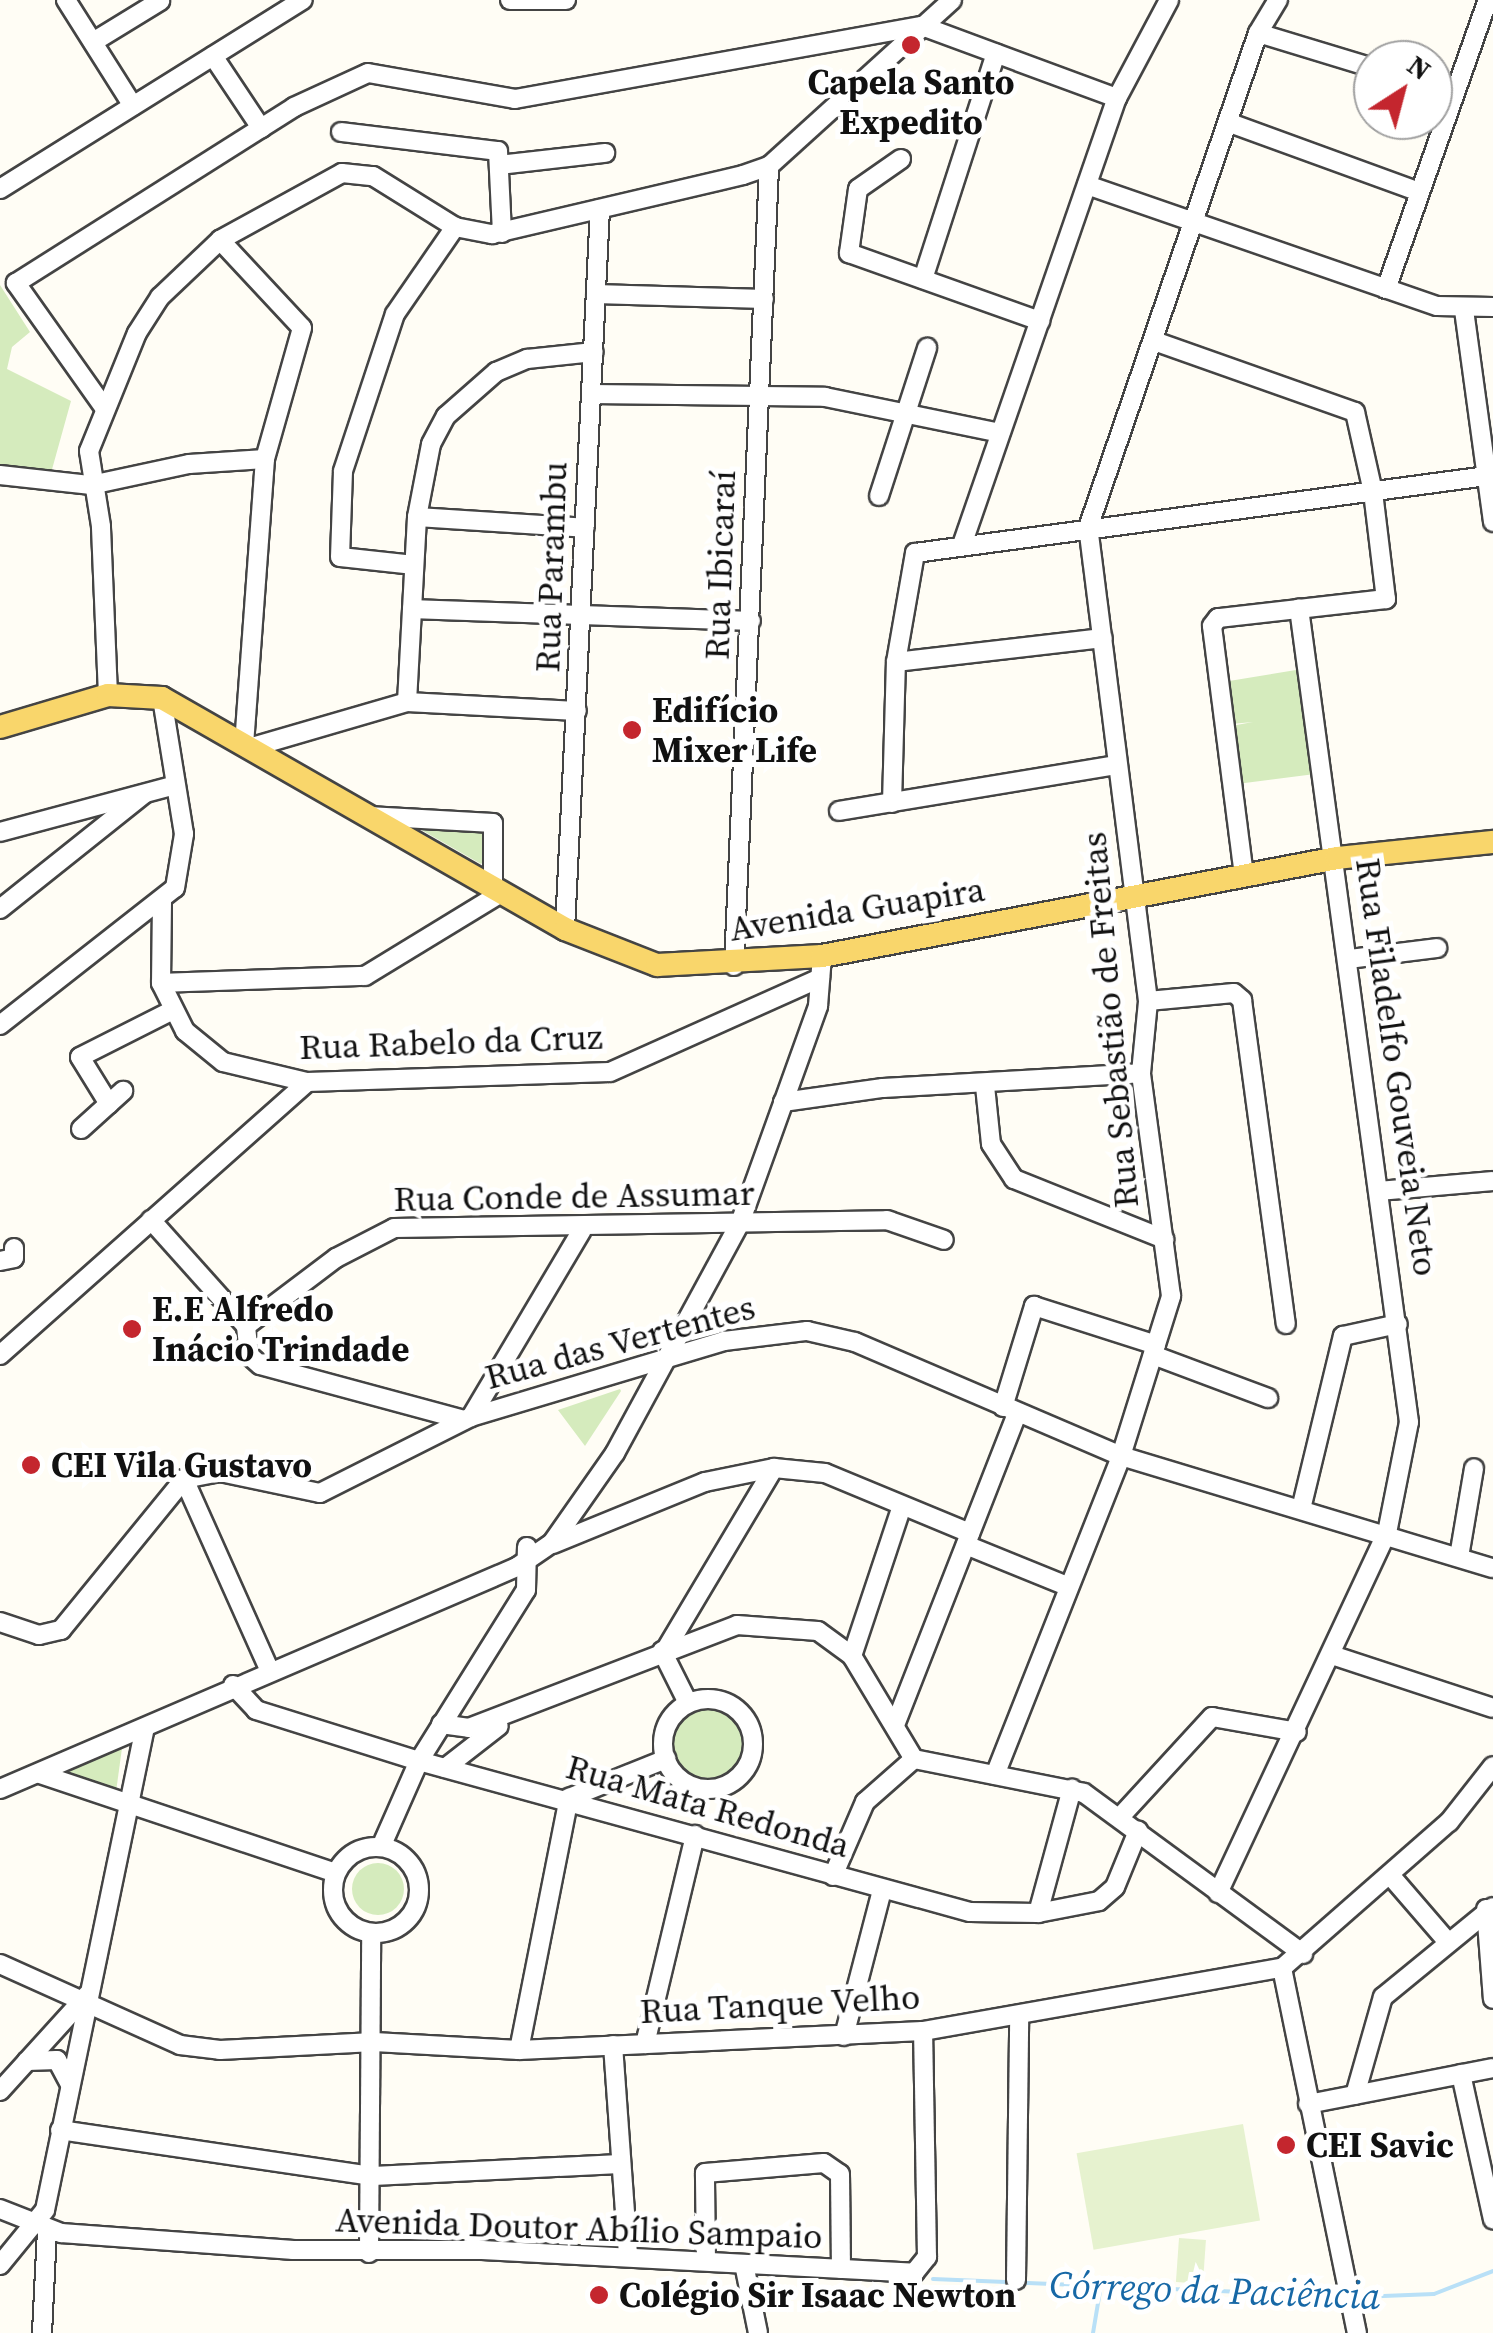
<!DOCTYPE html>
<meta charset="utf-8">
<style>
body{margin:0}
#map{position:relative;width:1493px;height:2333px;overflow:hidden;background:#fffdf5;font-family:"Source Serif 4",serif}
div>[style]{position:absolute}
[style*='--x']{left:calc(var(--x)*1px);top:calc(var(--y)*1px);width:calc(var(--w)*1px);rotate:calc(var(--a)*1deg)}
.green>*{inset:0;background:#d5ebbd}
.round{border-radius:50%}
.pitch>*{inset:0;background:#e6f2cf;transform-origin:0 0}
.stream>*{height:4px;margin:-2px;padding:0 2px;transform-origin:2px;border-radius:2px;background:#b9e0f7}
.roads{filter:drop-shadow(2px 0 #444) drop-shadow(-2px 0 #444) drop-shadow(0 2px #444) drop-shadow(0 -2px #444)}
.minor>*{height:18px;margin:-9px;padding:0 9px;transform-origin:9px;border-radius:9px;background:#fff}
.minor>.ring{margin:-9px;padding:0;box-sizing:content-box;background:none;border:18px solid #fff;border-radius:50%}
.major>*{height:22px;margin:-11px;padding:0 11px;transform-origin:11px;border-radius:11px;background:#f9d66b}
.dots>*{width:28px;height:28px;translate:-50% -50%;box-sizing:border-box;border:5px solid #fff;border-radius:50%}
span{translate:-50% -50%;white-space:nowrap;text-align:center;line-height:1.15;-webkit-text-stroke:10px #fff;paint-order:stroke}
.poi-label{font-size:35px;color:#111;font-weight:700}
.left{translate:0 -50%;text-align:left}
.street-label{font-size:35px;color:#111}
.water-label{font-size:38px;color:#1768a6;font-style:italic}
.north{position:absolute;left:1353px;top:40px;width:100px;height:100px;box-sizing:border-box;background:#fff;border:2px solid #a0a0a0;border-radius:50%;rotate:36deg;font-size:28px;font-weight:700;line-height:40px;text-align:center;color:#111}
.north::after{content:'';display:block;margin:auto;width:35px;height:45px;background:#c4262e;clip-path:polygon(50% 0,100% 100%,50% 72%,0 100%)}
</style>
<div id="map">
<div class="green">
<i style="clip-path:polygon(0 285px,30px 332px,12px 347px,7px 369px,71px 401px,51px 473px,0 466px)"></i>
<i style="clip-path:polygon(1302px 669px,1315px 774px,1237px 784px,1231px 726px,1253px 722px,1231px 724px,1223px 682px)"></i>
<i style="clip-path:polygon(418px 828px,485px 831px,484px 861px,481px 864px)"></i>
<i style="clip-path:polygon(620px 1389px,621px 1391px,585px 1446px,558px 1410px)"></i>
<i class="round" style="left:672px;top:1706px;width:72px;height:72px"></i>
<i style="clip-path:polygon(122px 1748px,116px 1792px,67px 1774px,70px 1771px)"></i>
<i class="round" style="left:352px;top:1863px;width:52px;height:52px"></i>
</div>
<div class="pitch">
<i style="left:1243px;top:2124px;width:98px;height:169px;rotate:80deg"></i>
<i style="left:1179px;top:2238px;width:27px;height:44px;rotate:4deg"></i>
</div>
<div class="stream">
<i style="--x:933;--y:2279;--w:410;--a:2.4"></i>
<i style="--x:1358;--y:2297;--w:76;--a:-2.3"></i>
<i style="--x:1434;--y:2294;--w:63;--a:-21.3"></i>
<i style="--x:1093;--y:2333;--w:43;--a:-80.5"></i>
</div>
<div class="roads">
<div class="minor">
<i style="--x:66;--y:0;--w:125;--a:57.7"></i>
<i style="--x:510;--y:0;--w:56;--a:0"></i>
<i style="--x:1258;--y:33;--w:120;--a:16.9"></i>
<i style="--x:93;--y:42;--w:79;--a:-31.5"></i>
<i style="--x:213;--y:56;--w:87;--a:56.3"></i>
<i style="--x:1433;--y:87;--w:20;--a:15"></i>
<i style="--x:1230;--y:123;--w:202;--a:20"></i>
<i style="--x:341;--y:132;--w:158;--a:6.9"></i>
<i style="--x:498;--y:151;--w:82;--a:87.2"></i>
<i style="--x:901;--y:159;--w:52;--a:145.1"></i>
<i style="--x:858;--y:189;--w:65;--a:98"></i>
<i style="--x:849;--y:253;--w:203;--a:19.6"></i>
<i style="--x:499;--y:165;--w:107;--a:-6.5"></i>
<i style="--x:1087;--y:185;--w:370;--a:19.1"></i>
<i style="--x:1437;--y:306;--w:56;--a:1"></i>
<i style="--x:0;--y:189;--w:357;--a:-32"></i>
<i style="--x:220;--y:240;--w:120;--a:47"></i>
<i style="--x:302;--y:328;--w:136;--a:105.8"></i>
<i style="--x:265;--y:459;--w:287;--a:94.2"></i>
<i style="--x:923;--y:279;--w:237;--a:-72.1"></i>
<i style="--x:1386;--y:289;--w:306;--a:-70.6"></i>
<i style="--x:596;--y:294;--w:168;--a:1.7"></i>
<i style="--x:1464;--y:310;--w:214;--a:82.2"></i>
<i style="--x:1157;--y:342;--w:210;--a:19.5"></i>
<i style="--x:1355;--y:412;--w:82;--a:77.3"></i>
<i style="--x:1373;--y:492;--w:108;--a:83.1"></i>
<i style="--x:1386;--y:599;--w:169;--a:173.5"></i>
<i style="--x:1218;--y:618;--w:10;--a:127"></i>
<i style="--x:1212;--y:626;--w:253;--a:82.7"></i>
<i style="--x:592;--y:394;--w:233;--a:0.7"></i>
<i style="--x:825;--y:397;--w:179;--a:11.6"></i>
<i style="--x:103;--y:406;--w:151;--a:-125.3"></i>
<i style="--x:16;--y:283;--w:329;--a:-32.3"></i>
<i style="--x:294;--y:107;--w:81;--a:-24.7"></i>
<i style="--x:368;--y:73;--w:149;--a:10"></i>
<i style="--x:515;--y:99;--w:413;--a:-10.2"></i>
<i style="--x:922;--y:26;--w:208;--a:20.3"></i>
<i style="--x:0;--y:475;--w:92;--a:6.3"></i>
<i style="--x:91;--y:485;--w:100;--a:-12.1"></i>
<i style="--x:189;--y:464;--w:76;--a:-3.8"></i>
<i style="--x:879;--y:496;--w:156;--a:-72"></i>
<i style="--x:417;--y:517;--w:168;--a:3.7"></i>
<i style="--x:962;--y:545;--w:473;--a:-70.9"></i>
<i style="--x:1117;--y:98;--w:111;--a:-62"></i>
<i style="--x:414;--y:565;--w:74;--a:-173.8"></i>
<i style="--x:340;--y:557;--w:86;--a:-88"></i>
<i style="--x:343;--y:471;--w:165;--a:-71.7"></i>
<i style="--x:395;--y:314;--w:106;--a:-55.4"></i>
<i style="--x:412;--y:609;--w:339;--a:2"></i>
<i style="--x:896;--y:662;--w:208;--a:-6.6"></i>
<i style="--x:108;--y:695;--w:169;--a:-92.4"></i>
<i style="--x:101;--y:526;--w:76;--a:-99.1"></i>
<i style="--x:89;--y:451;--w:127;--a:-67.9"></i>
<i style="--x:137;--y:333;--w:43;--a:-57.4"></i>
<i style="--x:160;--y:297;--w:83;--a:-43.5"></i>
<i style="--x:220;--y:240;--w:139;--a:-28.8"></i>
<i style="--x:342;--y:173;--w:31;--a:6"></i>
<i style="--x:373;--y:176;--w:97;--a:31.9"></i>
<i style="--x:455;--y:227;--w:38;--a:11"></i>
<i style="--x:492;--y:234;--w:258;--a:-13.2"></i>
<i style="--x:743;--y:175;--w:28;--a:-19"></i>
<i style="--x:769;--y:166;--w:247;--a:-42.2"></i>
<i style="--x:407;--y:702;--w:185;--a:-86.9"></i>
<i style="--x:417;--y:517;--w:74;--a:-79.1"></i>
<i style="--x:431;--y:444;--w:32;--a:-62"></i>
<i style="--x:446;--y:416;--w:67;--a:-41.3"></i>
<i style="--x:496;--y:372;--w:34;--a:-23"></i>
<i style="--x:527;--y:359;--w:67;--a:-6"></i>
<i style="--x:249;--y:748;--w:165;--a:-16.2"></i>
<i style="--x:407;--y:702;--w:170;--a:3"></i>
<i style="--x:892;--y:803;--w:141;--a:-88.4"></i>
<i style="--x:896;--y:662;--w:111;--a:-80.1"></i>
<i style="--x:915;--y:553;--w:577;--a:-7.67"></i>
<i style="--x:839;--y:811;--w:282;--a:-9.4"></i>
<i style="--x:368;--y:816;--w:125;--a:3.2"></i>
<i style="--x:493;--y:823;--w:65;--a:90"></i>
<i style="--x:0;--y:832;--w:181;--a:-15"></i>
<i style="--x:162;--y:902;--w:81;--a:90.7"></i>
<i style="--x:161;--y:983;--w:54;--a:63.4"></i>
<i style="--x:185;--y:1031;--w:49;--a:39.2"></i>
<i style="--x:223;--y:1062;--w:86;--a:13.4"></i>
<i style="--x:307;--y:1082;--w:303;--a:-1.9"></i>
<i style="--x:610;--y:1072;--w:230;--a:-24.1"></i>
<i style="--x:0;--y:909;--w:184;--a:-38.6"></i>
<i style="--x:565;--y:929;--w:721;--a:-87.22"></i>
<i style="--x:1349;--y:959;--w:89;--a:-7.1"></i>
<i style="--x:734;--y:966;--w:801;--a:-87.49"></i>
<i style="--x:161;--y:983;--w:204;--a:-2"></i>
<i style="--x:365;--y:976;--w:159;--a:-31.4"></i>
<i style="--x:1148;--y:1001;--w:86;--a:-5.3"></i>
<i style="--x:1234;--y:993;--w:11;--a:41"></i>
<i style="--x:1242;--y:1000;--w:327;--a:82.3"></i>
<i style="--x:0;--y:1025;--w:222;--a:-38.1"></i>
<i style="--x:175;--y:888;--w:55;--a:-80.5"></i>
<i style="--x:184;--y:834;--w:138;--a:-99.2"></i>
<i style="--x:985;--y:1086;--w:58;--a:84.1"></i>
<i style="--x:991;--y:1144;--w:42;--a:56.7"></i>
<i style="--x:1014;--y:1179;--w:162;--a:21.8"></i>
<i style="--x:783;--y:1102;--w:101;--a:-8"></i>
<i style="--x:883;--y:1088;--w:258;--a:-3.3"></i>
<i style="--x:109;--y:1104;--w:55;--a:-121.7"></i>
<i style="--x:80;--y:1057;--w:102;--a:-26.8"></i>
<i style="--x:81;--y:1129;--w:57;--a:-42.1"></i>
<i style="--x:1379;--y:1191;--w:114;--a:-5"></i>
<i style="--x:151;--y:1220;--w:142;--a:48.1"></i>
<i style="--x:0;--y:1261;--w:14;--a:-12"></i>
<i style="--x:14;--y:1258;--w:10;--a:-90"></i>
<i style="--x:0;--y:1355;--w:411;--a:-41.6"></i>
<i style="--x:1153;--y:1355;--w:123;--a:20.5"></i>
<i style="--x:1003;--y:1407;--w:106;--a:-72.9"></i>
<i style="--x:1034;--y:1306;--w:128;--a:17.7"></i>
<i style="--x:471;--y:1417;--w:217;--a:-59.3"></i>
<i style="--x:464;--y:1420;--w:211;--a:-164.9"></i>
<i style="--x:260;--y:1365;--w:15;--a:-138"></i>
<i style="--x:249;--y:1355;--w:29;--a:-96"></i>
<i style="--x:246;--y:1326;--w:113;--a:-37.1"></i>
<i style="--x:336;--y:1258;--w:65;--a:-27.3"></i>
<i style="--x:394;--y:1228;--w:493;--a:-0.9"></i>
<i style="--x:887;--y:1220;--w:60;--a:19.3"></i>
<i style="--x:184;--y:1479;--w:208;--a:65.9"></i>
<i style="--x:1302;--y:1505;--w:174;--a:-76.4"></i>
<i style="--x:1343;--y:1336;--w:56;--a:-12.3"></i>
<i style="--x:553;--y:1544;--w:164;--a:-22.2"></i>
<i style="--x:705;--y:1482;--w:70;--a:-11.5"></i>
<i style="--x:774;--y:1468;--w:51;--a:5.6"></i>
<i style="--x:825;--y:1473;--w:157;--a:22.5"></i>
<i style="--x:966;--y:1545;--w:109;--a:22.1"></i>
<i style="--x:1459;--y:1557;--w:90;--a:-80.4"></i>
<i style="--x:0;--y:1622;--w:41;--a:18.4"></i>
<i style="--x:39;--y:1635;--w:23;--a:-13"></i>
<i style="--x:61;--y:1630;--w:195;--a:-50.8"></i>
<i style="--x:184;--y:1479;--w:37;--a:-11"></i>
<i style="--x:220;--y:1472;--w:102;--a:11.9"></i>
<i style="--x:320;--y:1493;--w:169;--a:-26.7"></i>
<i style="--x:471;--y:1417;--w:264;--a:-16.7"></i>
<i style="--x:724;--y:1341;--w:84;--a:-6.9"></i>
<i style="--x:807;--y:1331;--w:49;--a:12.9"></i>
<i style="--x:855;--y:1342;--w:289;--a:23.2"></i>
<i style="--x:1121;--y:1456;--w:388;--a:16.8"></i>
<i style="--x:666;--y:1649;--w:211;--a:-59.2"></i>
<i style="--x:662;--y:1651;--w:58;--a:63.4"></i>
<i style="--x:1332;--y:1655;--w:169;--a:18.2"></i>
<i style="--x:852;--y:1656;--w:158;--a:-71.6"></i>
<i style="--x:233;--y:1685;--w:34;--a:47"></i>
<i style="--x:256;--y:1710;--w:171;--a:17.4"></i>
<i style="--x:419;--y:1761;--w:571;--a:15.33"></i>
<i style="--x:970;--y:1912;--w:68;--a:0.8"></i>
<i style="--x:1038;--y:1913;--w:62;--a:-11.1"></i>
<i style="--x:1099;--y:1901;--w:21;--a:-41"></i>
<i style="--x:1115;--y:1887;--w:61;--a:-67.7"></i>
<i class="ring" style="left:663px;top:1699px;width:72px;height:72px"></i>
<i style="--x:441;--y:1724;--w:28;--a:8"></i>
<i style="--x:469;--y:1728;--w:287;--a:-21"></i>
<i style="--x:737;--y:1625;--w:81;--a:4.2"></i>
<i style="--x:818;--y:1631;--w:42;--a:36.3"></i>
<i style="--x:852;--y:1656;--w:120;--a:59"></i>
<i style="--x:914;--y:1759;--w:173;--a:11.3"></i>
<i style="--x:1084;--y:1793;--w:272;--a:36.3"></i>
<i style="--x:895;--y:1725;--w:335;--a:-68.6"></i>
<i style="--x:445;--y:1768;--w:68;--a:-37.9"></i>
<i style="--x:40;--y:1774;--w:312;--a:18.5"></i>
<i style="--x:995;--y:1775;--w:343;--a:-68.4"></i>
<i style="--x:1121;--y:1456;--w:168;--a:-72.6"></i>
<i style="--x:1171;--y:1296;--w:225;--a:-97.7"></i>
<i style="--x:1141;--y:1073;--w:72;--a:-84.4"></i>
<i style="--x:1148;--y:1001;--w:477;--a:-97.2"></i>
<i style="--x:1088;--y:528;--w:523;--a:-71.05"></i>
<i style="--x:1258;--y:33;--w:39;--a:-59"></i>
<i style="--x:0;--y:1789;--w:563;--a:-23.24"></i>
<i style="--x:517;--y:1567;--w:42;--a:-34.4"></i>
<i style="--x:552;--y:1543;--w:110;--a:-55"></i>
<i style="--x:615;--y:1453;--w:262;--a:-61.5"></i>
<i style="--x:740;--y:1223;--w:231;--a:-70.2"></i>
<i style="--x:818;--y:1006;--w:50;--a:-85.4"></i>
<i style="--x:1120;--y:1817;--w:136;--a:-47.4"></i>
<i style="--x:1212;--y:1717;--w:86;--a:10"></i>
<i style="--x:381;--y:1847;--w:94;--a:-66.2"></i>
<i style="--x:419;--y:1761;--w:202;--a:-58"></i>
<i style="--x:526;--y:1590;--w:43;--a:-88.7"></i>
<i class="ring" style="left:333px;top:1847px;width:68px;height:68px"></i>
<i style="--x:1390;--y:1875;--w:87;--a:49.2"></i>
<i style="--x:833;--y:1876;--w:81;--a:-66.6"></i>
<i style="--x:865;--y:1802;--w:65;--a:-41.3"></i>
<i style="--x:1218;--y:1893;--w:398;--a:-64.9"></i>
<i style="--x:1387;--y:1533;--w:113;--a:-78.8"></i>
<i style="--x:1409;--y:1422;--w:821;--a:-97.7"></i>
<i style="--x:1486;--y:1909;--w:90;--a:85.6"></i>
<i style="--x:1038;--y:1913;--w:129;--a:-74.7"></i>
<i style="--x:0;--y:1964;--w:197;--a:24.2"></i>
<i style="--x:180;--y:2045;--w:40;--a:7.1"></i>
<i style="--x:220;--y:2050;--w:154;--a:-3"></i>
<i style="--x:374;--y:2042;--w:145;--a:3.2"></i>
<i style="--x:519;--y:2050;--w:404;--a:-2.7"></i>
<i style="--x:923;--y:2031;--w:364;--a:-10"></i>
<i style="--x:1282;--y:1968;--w:222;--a:-41.2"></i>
<i style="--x:1449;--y:1822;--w:71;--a:-51.8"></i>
<i style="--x:1282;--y:1968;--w:373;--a:78.4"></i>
<i style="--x:844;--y:2036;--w:151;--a:-75.4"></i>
<i style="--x:645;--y:2044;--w:215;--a:-76.5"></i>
<i style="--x:613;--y:2045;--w:212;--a:85.9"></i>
<i style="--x:519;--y:2050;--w:257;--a:-78.8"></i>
<i style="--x:569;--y:1798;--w:105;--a:-21.9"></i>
<i style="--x:27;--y:2061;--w:30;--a:-2"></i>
<i style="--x:57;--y:2060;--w:27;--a:62"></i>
<i style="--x:1461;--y:2074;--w:149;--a:77.6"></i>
<i style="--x:0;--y:2091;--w:130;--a:-47.8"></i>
<i style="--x:1355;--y:2095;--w:102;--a:-74.1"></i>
<i style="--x:1383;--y:1997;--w:142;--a:-39.3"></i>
<i style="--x:1308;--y:2104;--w:188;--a:-11"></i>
<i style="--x:60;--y:2130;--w:316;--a:8.4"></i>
<i style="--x:373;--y:2176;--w:247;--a:-2.8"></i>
<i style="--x:0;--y:2209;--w:66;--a:21.5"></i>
<i style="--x:61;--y:2233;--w:233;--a:4.2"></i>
<i style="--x:293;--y:2250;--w:189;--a:0"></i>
<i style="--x:482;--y:2250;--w:433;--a:3"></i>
<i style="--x:914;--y:2273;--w:21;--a:-51"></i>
<i style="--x:927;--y:2257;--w:226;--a:-91"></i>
<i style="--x:369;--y:2253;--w:320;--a:-89.6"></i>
<i style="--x:706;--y:2261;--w:88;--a:-90.7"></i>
<i style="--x:705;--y:2173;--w:119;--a:-4.8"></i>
<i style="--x:824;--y:2163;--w:19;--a:35"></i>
<i style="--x:840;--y:2174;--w:95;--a:89.4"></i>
<i style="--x:744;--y:2264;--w:70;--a:78.5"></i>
<i style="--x:0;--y:2265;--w:71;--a:-50.7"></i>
<i style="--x:45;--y:2210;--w:492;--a:-78.3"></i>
<i style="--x:1016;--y:2280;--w:264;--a:-89.3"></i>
<i style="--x:42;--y:2333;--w:103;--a:-87.2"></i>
</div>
<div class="major">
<i style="--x:0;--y:727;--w:113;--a:-16.5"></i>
<i style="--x:108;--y:695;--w:54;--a:3.2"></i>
<i style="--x:162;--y:698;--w:465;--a:29.8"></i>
<i style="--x:565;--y:929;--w:99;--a:21.4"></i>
<i style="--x:657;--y:965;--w:165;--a:-3.1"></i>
<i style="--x:822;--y:956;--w:524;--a:-10.77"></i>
<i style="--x:1337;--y:858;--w:157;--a:-5.9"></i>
</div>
</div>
<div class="dots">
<i style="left:911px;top:45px;background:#c4262e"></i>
<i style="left:632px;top:730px;background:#c4262e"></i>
<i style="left:132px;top:1329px;background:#c4262e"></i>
<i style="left:31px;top:1465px;background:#c4262e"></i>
<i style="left:1286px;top:2145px;background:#c4262e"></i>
<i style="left:599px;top:2295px;background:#c4262e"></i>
</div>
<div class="poi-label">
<span style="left:911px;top:102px">Capela Santo<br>Expedito</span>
<span class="left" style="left:652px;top:730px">Edifício<br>Mixer Life</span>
<span class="left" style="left:152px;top:1329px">E.E Alfredo<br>Inácio Trindade</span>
<span class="left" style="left:51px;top:1465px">CEI Vila Gustavo</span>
<span class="left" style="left:1306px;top:2145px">CEI Savic</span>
<span class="left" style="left:619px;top:2295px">Colégio Sir Isaac Newton</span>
</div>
<div class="street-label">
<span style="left:720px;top:565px;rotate:-88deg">Rua Ibicaraí</span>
<span style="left:551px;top:567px;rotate:-88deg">Rua Parambu</span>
<span style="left:857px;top:909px;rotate:-9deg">Avenida Guapira</span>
<span style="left:1110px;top:1020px;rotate:-95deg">Rua Sebastião de Freitas</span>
<span style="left:451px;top:1042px;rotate:-2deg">Rua Rabelo da Cruz</span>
<span style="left:1397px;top:1067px;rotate:82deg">Rua Filadelfo Gouveia Neto</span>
<span style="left:574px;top:1196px;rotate:-1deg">Rua Conde de Assumar</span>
<span style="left:620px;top:1342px;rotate:-15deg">Rua das Vertentes</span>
<span style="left:708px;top:1806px;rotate:16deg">Rua Mata Redonda</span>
<span style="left:780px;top:2004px;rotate:-3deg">Rua Tanque Velho</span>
<span style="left:579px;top:2228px;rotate:2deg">Avenida Doutor Abílio Sampaio</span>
</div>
<div class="water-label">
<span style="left:1215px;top:2291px;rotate:2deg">Córrego da Paciência</span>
</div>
<div class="north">N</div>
</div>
